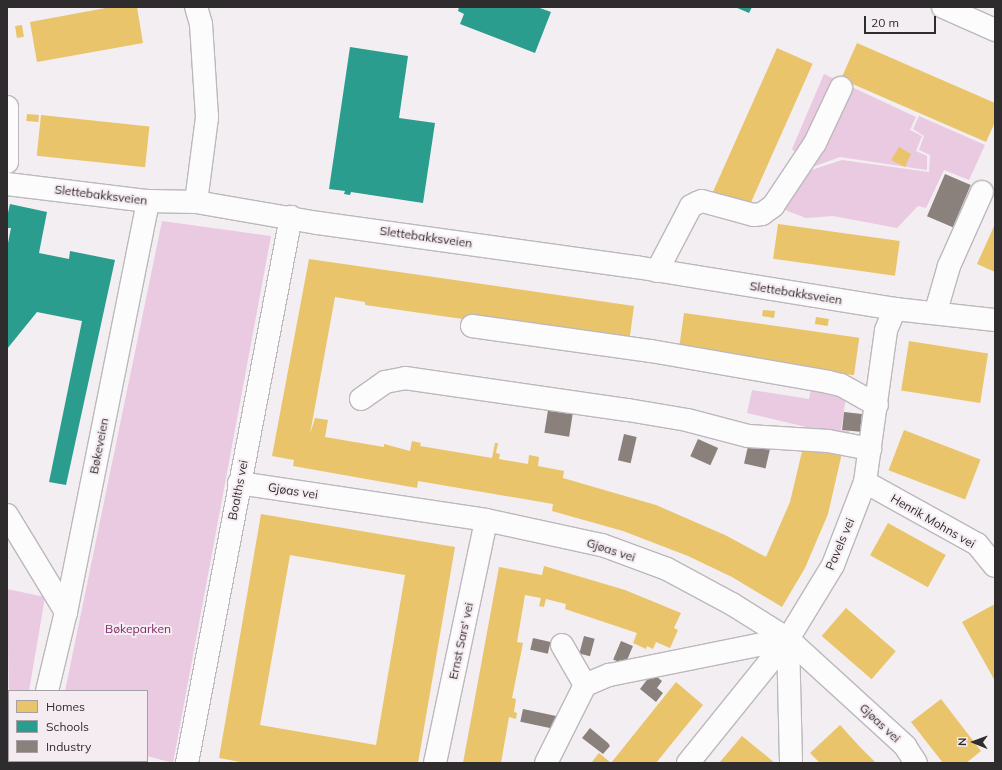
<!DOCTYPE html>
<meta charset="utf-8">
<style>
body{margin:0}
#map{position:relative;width:1002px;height:770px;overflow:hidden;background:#f3eef1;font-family:Mulish,sans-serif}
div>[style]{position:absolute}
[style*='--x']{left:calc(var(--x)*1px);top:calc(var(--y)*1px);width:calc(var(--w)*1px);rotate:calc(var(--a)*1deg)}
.green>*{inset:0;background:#eacae0}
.homes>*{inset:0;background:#e9c46a;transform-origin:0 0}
.schools>*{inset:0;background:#2a9d8f}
.industry>*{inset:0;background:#8a817c;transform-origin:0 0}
.roads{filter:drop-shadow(1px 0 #bcb8bb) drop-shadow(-1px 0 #bcb8bb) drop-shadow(0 1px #bcb8bb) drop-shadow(0 -1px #bcb8bb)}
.minor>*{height:22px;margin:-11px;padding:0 11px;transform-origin:11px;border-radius:11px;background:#fdfcfd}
.major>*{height:22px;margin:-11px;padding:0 11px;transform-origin:11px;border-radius:11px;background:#fdfcfd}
span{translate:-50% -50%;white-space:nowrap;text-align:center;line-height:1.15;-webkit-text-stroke:4px #f5ecf2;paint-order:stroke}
.street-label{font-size:12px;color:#2f2c2e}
.park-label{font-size:12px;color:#7e2b6b}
.frame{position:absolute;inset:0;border:8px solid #2f2c2e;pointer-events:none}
.legend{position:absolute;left:8px;top:690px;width:140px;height:72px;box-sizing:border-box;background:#f5ecf2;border:1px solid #a69fa4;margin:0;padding:5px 7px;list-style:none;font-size:12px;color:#2f2c2e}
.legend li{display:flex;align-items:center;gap:8px;height:20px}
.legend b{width:20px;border:1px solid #a69fa4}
.north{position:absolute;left:954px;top:722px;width:40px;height:40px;-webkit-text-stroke:3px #f5ecf2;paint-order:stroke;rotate:271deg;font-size:11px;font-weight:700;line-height:16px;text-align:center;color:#2f2c2e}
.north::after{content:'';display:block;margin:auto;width:14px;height:18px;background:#2f2c2e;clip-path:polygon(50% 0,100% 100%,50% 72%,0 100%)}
.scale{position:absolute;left:864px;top:16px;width:72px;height:18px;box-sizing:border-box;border:2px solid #2f2c2e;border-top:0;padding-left:5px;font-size:12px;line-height:14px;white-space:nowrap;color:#2f2c2e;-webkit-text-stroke:3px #f5ecf2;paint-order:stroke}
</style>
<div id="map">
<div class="green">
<i style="clip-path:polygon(824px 74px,916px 117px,910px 130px,922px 136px,916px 151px,927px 156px,927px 170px,840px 157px,810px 168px,792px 149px)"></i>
<i style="clip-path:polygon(919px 116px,985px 145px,969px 180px,944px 170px,926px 208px,918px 206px,897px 228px,833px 216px,806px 218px,785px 210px,783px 198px,805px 172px,842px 160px,929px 172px,930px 155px,919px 150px,924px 136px,913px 129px)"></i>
<i style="clip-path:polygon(162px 221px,271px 236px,173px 763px,147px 756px,147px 691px,65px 691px)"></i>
<i style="clip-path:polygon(812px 384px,846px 397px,841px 430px,849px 431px,848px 437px,747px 413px,752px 390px,809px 399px)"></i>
<i style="clip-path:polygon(7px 589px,45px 597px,29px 691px,9px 691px,9px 705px)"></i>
</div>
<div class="homes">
<i style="clip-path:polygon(111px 7px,137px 7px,143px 43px,37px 62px,30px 22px)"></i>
<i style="left:22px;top:25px;width:12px;height:7px;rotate:81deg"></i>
<i style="clip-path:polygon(857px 43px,995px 103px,995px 122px,986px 142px,841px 79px)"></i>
<i style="left:777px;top:48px;width:39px;height:158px;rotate:24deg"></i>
<i style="left:27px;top:114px;width:12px;height:7px;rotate:5deg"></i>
<i style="left:41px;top:115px;width:109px;height:41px;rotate:6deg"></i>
<i style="clip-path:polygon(899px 147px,911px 154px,905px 167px,891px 160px)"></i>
<i style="left:778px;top:224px;width:123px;height:35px;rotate:8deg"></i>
<i style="clip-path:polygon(995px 224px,995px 272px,977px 264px)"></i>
<i style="clip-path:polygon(309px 259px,634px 306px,629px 343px,365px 305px,365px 302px,335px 297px,310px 434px,315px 418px,328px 420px,325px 437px,384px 447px,384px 444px,410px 451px,412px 441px,421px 443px,420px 446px,492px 458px,495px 443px,498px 443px,496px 453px,500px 454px,499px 459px,528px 464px,529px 455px,539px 457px,538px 466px,564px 471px,563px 478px,656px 505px,725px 535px,766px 557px,790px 502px,804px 443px,842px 453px,828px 514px,805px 568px,782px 607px,732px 577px,688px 556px,623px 531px,552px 511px,553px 504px,418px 481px,417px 488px,293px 466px,294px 460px,272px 456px)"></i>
<i style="clip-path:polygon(763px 310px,775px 311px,774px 318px,762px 316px)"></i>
<i style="left:684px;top:313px;width:177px;height:38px;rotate:8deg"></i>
<i style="left:816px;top:317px;width:13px;height:7px;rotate:9deg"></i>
<i style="left:909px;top:341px;width:80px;height:50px;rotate:9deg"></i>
<i style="left:904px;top:430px;width:82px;height:43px;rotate:21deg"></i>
<i style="clip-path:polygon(evenodd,261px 514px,455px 547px,418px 763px,246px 763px,219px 758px,261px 514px,290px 555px,405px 575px,376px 745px,260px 725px,290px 555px)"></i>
<i style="left:888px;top:523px;width:66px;height:37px;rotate:29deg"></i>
<i style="clip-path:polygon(544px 566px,625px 590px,681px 613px,674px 628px,678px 630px,670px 648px,656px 642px,653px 649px,647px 646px,646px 649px,633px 643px,637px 633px,565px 609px,566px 604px,546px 599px,544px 607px,539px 606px,541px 598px,525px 595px,517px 642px,523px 643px,512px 698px,516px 699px,514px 712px,517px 713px,516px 719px,509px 717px,501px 763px,463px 763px,499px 567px,542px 575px)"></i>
<i style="clip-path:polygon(995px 604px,995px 681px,962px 622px)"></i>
<i style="left:846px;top:608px;width:66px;height:37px;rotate:41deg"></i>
<i style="clip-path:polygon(676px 682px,703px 705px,656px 763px,591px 763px,599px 753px,611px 763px)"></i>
<i style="clip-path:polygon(941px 699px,981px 751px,966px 763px,943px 763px,911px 722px)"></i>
<i style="clip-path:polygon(840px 725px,860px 747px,876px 763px,820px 763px,810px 753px)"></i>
<i style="clip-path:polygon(742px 736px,775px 763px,719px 763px)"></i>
</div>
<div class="schools">
<i style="clip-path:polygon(459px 7px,537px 7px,551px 12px,535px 53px,460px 24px,464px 14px,458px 11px)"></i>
<i style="clip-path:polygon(735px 7px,752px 7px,749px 13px)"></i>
<i style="clip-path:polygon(350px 47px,408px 56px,399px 118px,435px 123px,423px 203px,351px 192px,350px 195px,344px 194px,345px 191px,329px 189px)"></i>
<i style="clip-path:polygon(10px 204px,47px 212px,39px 253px,69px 259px,70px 251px,115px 260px,66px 485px,49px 482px,82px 321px,37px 312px,7px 349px,7px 248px,11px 228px,7px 228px,7px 217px)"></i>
</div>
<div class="industry">
<i style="left:945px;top:174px;width:28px;height:46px;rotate:23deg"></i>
<i style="left:548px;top:410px;width:25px;height:23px;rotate:9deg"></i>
<i style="left:844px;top:412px;width:18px;height:18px;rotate:6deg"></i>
<i style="left:624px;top:434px;width:13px;height:27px;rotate:13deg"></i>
<i style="left:698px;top:439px;width:22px;height:19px;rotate:24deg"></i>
<i style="left:749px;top:442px;width:22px;height:22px;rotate:13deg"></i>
<i style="left:584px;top:636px;width:11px;height:18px;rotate:15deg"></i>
<i style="left:533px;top:638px;width:18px;height:12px;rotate:13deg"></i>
<i style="left:621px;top:641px;width:13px;height:20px;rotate:23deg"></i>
<i style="clip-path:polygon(652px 673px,662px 681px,657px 688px,663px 693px,656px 702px,640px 689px)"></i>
<i style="left:523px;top:709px;width:35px;height:13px;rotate:12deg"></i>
<i style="clip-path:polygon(590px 728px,608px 743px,610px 746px,603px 754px,582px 738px)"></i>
</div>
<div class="roads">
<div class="minor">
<i style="--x:7;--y:107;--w:55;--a:90"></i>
<i style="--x:7;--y:184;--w:142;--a:6.9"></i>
<i style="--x:148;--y:201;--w:48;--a:1.2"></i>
<i style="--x:196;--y:202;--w:124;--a:9.8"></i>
<i style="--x:318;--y:223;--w:321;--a:7.9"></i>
<i style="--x:636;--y:267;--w:262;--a:9.2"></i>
<i style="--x:895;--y:309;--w:101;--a:6.3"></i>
<i style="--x:196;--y:202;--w:86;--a:-82.6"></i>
<i style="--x:207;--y:117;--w:93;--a:-93.7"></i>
<i style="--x:201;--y:24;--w:18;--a:-106"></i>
<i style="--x:657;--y:271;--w:73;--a:-62.4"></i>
<i style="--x:691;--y:206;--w:7;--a:-27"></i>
<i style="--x:697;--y:203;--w:5;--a:-22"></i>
<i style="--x:702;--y:201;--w:54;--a:15.1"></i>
<i style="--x:754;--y:215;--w:8;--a:-7"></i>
<i style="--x:762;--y:214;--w:14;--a:-36"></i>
<i style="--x:773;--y:206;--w:76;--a:-56.3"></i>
<i style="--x:815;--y:143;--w:61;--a:-64.7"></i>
<i style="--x:936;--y:311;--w:47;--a:-73.9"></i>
<i style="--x:949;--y:266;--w:81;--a:-66"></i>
<i style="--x:472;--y:326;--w:181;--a:8"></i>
<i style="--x:651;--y:351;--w:180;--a:9.9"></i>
<i style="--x:828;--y:382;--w:13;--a:13"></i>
<i style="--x:841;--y:385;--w:41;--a:29.1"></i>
<i style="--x:361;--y:399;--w:29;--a:-35"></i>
<i style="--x:385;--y:382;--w:20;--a:-11"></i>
<i style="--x:405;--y:378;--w:225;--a:8.2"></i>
<i style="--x:628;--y:410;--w:60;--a:9.6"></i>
<i style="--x:687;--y:420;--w:63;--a:14.7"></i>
<i style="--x:748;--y:436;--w:80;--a:3.6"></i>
<i style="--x:828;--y:441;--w:43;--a:10.8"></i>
<i style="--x:865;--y:482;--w:128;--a:29"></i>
<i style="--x:977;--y:544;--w:28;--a:51"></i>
<i style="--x:239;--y:483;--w:250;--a:8.5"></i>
<i style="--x:486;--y:520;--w:119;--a:12.2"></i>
<i style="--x:602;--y:545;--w:69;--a:20.3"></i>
<i style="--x:667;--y:569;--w:74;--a:28.3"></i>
<i style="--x:732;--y:604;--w:66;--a:32"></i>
<i style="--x:788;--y:639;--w:159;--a:42.4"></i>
<i style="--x:905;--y:746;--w:20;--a:57"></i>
<i style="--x:7;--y:515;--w:114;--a:58.7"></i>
<i style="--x:562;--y:645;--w:46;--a:60.1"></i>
<i style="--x:47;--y:691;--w:81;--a:-76.5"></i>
<i style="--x:66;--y:612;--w:419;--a:-78.7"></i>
<i style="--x:7;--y:735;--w:2;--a:0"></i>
<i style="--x:113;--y:761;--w:8;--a:14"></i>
<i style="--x:33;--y:763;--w:2;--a:-63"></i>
<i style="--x:187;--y:763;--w:556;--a:-79.22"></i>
<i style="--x:435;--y:763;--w:248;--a:-78.1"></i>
<i style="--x:546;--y:763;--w:87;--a:-63.4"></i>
<i style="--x:585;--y:685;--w:26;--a:-23"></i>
<i style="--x:609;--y:675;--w:183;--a:-11.4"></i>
<i style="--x:788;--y:639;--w:124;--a:88.6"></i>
<i style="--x:688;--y:763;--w:159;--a:-51.1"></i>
<i style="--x:788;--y:639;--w:87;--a:-58.7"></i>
<i style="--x:833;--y:565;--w:89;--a:-68.9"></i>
<i style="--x:865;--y:482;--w:153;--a:-82.1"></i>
<i style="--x:886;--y:330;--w:23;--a:-67"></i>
</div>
<div class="major">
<i style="--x:943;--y:7;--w:57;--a:23.9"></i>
</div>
</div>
<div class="street-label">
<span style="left:101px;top:195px;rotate:7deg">Slettebakksveien</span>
<span style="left:426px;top:237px;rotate:8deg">Slettebakksveien</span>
<span style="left:796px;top:293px;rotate:9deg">Slettebakksveien</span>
<span style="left:99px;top:446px;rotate:-79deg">Bøkeveien</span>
<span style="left:238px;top:490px;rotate:-79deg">Boalths vei</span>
<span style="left:293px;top:491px;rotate:9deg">Gjøas vei</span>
<span style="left:933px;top:521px;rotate:30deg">Henrik Mohns vei</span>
<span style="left:840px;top:544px;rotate:-67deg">Pavels vei</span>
<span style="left:611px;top:550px;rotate:18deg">Gjøas vei</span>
<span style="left:461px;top:641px;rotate:-78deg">Ernst Sars' vei</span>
<span style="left:880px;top:723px;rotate:43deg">Gjøas vei</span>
</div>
<div class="park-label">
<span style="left:138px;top:629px">Bøkeparken</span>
</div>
<div class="frame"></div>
<ul class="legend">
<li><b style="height:11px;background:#e9c46a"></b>Homes</li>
<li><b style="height:11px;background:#2a9d8f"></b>Schools</li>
<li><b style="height:11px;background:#8a817c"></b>Industry</li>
</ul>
<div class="north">N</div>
<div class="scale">20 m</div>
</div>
